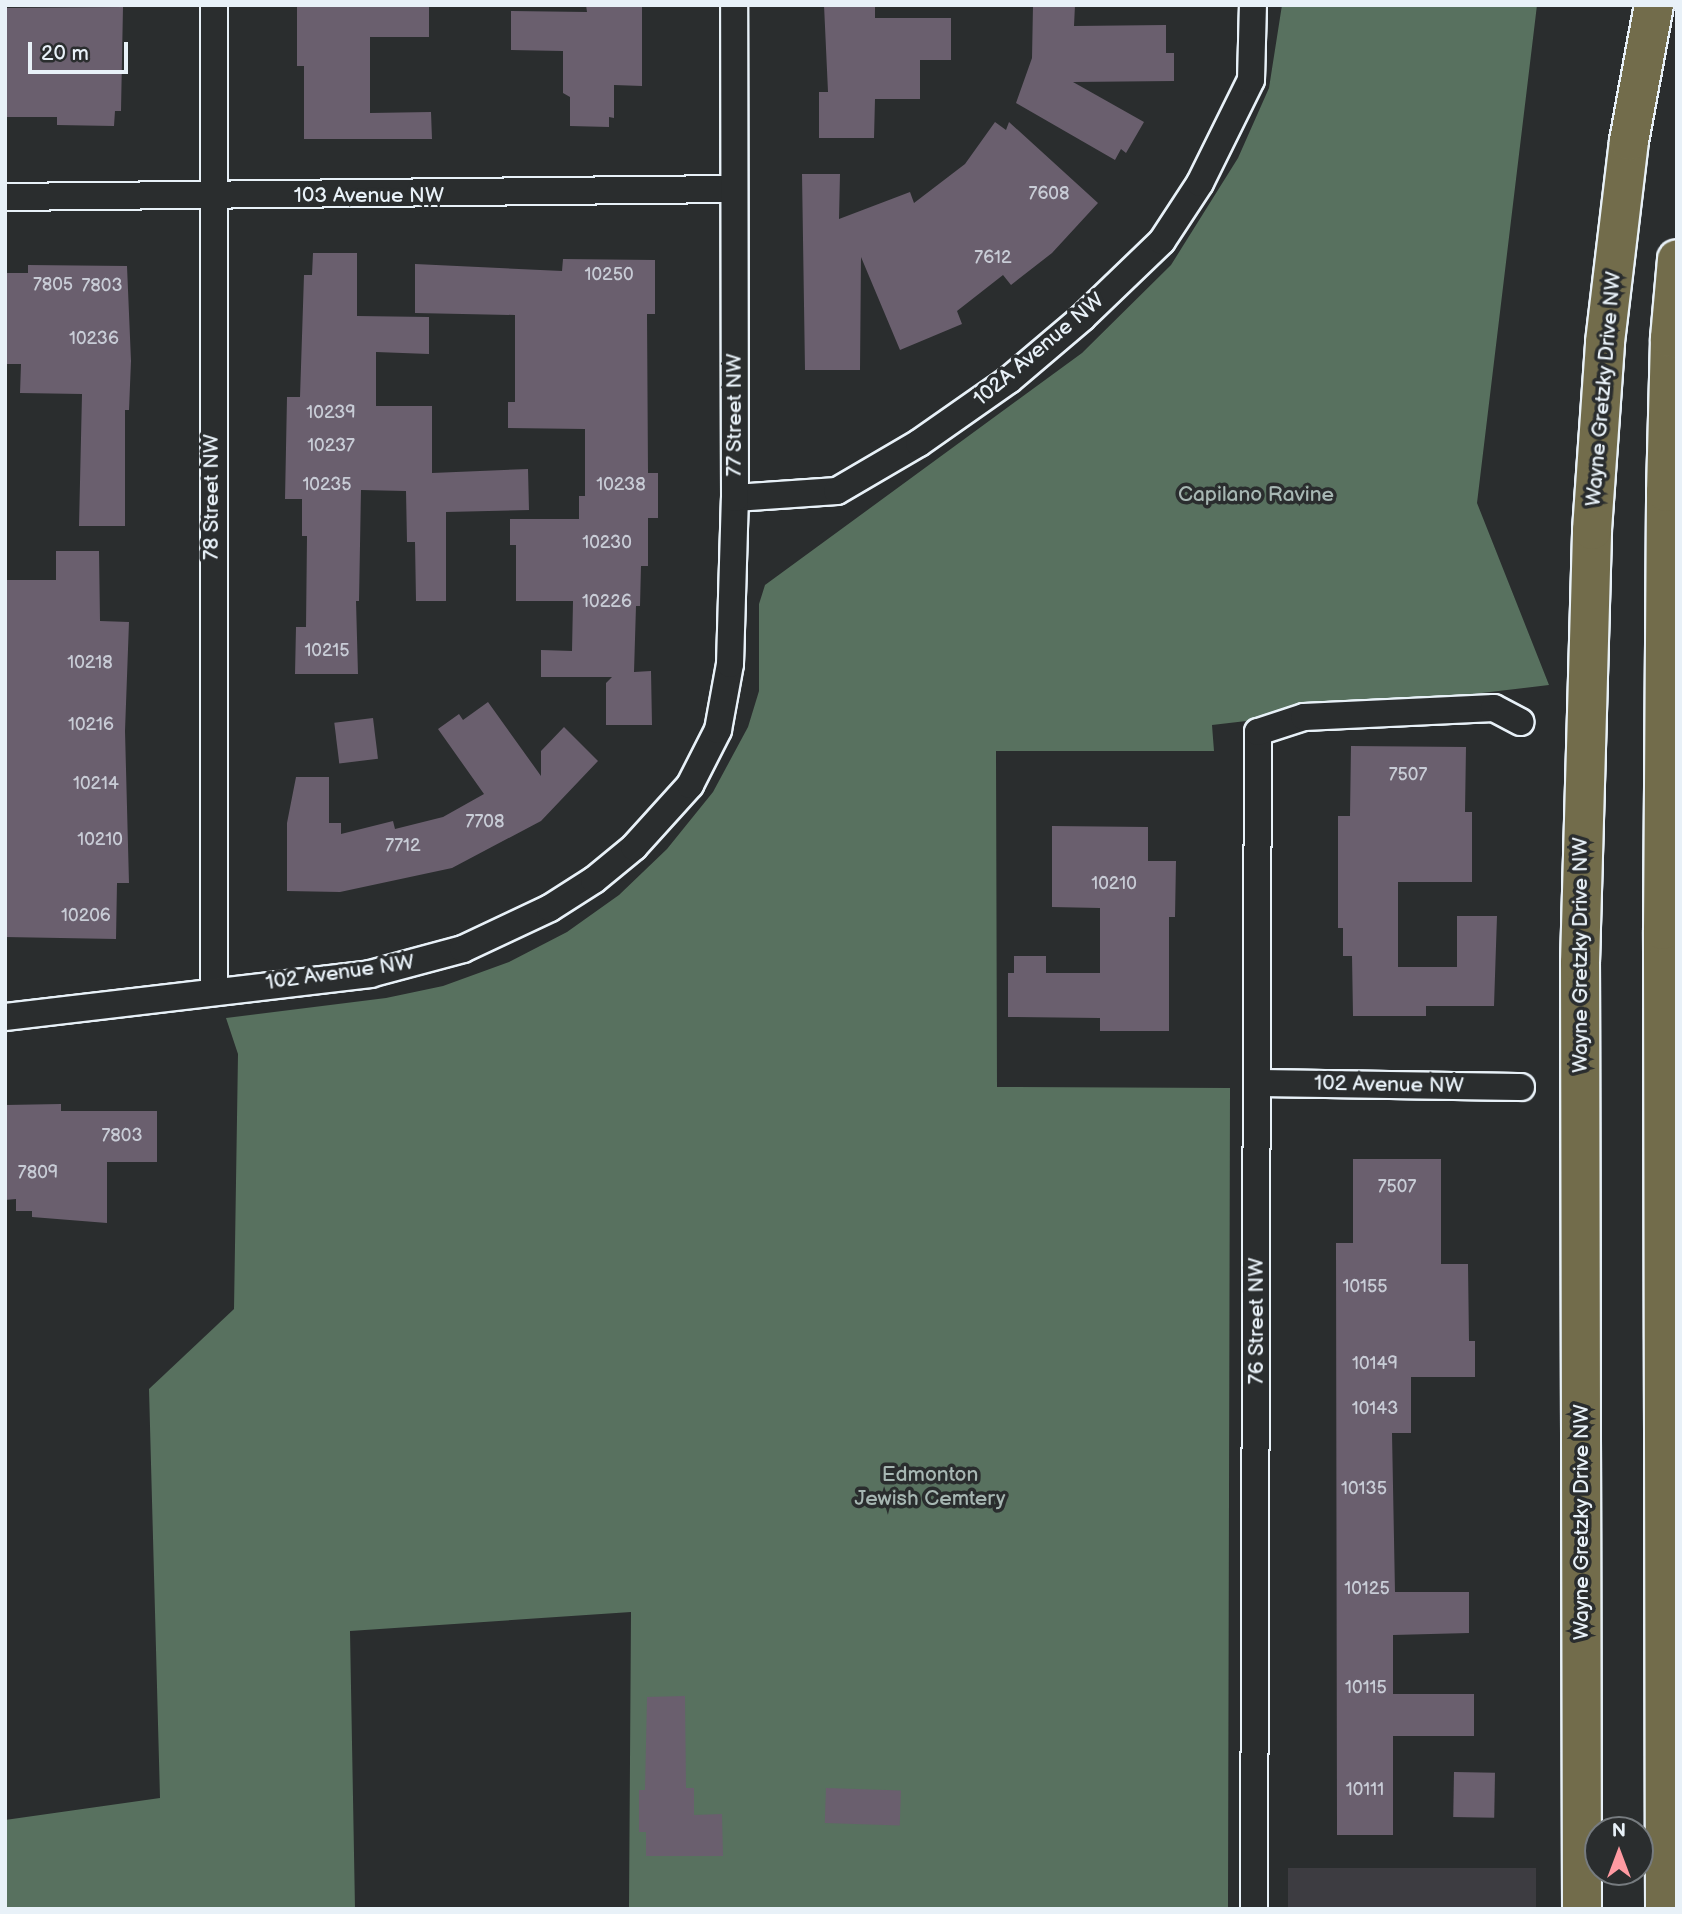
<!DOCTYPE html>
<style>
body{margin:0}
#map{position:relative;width:1682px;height:1914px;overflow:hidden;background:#2a2d2e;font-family:"Balsamiq Sans",sans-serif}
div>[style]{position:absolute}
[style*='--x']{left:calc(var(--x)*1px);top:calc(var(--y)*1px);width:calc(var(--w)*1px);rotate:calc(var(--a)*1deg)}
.built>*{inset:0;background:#3d3c41;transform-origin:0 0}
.green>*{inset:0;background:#58715f}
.building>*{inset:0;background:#6a5f6e;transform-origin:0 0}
.roads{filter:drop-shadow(2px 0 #e8f1f8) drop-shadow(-2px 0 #e8f1f8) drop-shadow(0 2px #e8f1f8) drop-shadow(0 -2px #e8f1f8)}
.street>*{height:26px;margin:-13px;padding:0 13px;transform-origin:13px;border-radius:13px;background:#2a2d2e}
.primary>*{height:38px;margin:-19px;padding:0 19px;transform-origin:19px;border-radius:19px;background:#726c4b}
span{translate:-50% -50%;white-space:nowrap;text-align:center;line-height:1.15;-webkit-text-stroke:7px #2a2d2e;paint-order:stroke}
.number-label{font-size:18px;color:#c8ccd6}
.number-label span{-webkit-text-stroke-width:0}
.street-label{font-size:21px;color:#e8f1f8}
.park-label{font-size:21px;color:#a7b7b3}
.frame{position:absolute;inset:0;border:7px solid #e8f1f8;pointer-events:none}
.north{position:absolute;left:1584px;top:1816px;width:70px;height:70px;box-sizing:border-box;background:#2a2d2e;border:2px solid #767b7f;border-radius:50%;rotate:0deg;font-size:19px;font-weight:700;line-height:28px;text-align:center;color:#e8f1f8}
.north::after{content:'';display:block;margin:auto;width:24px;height:32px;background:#ff9aa2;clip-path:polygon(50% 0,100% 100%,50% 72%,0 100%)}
.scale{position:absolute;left:28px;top:42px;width:100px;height:32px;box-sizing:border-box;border:4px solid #e8f1f8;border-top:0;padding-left:9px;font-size:21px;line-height:24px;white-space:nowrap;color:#e8f1f8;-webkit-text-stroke:5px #2a2d2e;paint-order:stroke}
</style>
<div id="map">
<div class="built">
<i style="left:1288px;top:1868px;width:248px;height:41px"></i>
</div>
<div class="green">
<i style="clip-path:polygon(1282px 5px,1537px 5px,1477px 503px,1549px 685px,1212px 725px,1214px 751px,996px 751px,997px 1087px,1230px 1088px,1228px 1909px,629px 1909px,631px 1612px,350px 1631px,355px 1909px,5px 1909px,5px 1820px,160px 1798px,149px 1389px,234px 1309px,238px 1054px,226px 1018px,386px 998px,443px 986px,509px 962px,567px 932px,619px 895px,667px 849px,713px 792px,748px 727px,759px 691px,759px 604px,765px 585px,1082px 353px,1171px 265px,1238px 158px,1269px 88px)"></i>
</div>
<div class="building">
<i style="clip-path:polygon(297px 5px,429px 5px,429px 37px,370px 37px,370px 113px,431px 112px,432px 139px,304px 139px,304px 66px,297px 66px)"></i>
<i style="clip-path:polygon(586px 5px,642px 5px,642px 86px,614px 85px,614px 118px,609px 117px,609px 127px,570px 126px,570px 97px,563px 93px,563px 51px,511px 50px,511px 11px,587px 12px)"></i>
<i style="clip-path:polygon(824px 5px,875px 5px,875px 18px,951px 18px,951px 60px,920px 60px,920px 99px,875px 99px,874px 138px,819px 138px,819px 92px,828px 92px)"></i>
<i style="clip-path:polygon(1033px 5px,1075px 5px,1074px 26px,1166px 25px,1166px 53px,1174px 53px,1174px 81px,1073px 82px,1144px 122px,1126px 153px,1121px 149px,1115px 160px,1016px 103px,1032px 58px)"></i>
<i style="clip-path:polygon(123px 7px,121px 111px,115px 111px,114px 126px,57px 125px,57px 117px,5px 117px,5px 8px)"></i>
<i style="clip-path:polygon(995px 122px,1006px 130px,1009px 122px,1098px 203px,1052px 253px,1011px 285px,1003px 275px,957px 311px,962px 324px,900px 350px,861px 257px,860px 370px,805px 370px,802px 174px,840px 174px,839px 219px,910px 192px,914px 203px,965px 164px)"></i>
<i style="clip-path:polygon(313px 253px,357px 253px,357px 316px,429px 317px,429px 354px,376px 352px,376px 406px,432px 406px,432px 473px,528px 469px,529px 510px,446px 512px,446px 601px,416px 601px,415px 542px,407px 542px,406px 491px,361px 490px,359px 601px,356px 601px,358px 674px,295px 674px,296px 627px,306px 627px,307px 536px,302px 536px,302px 499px,285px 499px,287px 397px,300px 397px,304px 275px,312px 275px)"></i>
<i style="clip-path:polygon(563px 259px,655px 260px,655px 314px,647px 314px,648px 473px,658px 473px,658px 518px,648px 518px,648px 566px,641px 566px,640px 606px,636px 606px,634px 672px,651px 671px,652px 725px,606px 725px,606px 683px,612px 677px,541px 677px,541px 650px,572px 651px,573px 601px,516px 601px,516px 545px,510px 545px,510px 519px,579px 519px,579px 496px,585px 496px,585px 429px,508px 428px,508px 402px,515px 402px,515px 315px,415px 313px,415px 264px,562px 271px)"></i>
<i style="clip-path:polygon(28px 265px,127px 266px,131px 361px,129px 410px,125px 410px,125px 526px,79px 526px,82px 394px,20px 393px,21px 364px,5px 364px,5px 273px,28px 273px)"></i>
<i style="clip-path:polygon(56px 551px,99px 551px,100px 621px,129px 622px,125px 731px,129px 883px,117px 883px,116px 939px,5px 937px,5px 580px,56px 580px)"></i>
<i style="clip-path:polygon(488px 702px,541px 776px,541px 751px,564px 727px,598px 761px,541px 821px,452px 868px,340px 892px,287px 891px,287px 823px,296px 777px,329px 777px,329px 823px,341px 823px,341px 834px,393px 821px,395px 829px,443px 817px,484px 794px,438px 729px,459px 714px,463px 720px)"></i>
<i style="left:373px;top:718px;width:41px;height:39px;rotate:83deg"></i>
<i style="clip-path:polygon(1351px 746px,1466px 747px,1465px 812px,1472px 812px,1472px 882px,1398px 882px,1398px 967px,1457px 967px,1457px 916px,1497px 916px,1494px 1006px,1426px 1006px,1426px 1016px,1353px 1016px,1352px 956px,1343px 956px,1343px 928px,1338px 928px,1338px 816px,1350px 816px)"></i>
<i style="clip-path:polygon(1052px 826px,1148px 827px,1148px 861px,1176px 861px,1175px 917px,1169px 917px,1169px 1031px,1100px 1031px,1100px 1018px,1008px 1017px,1008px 973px,1014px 973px,1014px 956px,1046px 956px,1046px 973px,1100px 973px,1100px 908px,1052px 907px)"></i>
<i style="clip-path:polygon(61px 1104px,61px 1111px,157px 1111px,157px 1162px,107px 1162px,107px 1223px,32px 1217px,32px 1211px,16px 1211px,16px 1199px,5px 1200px,5px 1105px)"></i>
<i style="clip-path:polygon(1353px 1159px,1441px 1159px,1441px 1264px,1468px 1264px,1469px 1341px,1475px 1341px,1475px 1377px,1411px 1377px,1411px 1433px,1392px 1433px,1395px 1592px,1469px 1592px,1469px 1633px,1393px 1635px,1393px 1694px,1474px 1694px,1474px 1736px,1393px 1736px,1393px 1835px,1337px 1835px,1336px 1243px,1353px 1243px)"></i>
<i style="clip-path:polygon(685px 1696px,686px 1788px,694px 1788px,694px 1815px,722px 1814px,723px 1856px,646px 1856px,646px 1832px,639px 1832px,639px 1790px,645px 1790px,647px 1697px)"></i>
<i style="left:1454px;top:1772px;width:41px;height:45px;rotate:1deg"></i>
<i style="left:826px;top:1788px;width:75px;height:35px;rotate:2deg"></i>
</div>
<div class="roads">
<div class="street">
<i style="--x:5;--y:197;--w:728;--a:-0.63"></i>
<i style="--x:735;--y:498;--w:102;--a:-3.9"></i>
<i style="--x:837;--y:491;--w:95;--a:-30.3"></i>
<i style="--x:919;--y:443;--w:110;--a:-35"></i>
<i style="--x:1009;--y:380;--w:96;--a:-40.3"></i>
<i style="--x:1082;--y:318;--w:111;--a:-43.9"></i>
<i style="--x:1162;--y:241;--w:69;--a:-56.8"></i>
<i style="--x:1200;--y:183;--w:115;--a:-63.7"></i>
<i style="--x:1251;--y:80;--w:75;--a:-88.5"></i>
<i style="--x:214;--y:990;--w:985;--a:-90"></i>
<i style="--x:5;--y:1017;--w:368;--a:-6.7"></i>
<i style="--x:370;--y:974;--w:96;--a:-15"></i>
<i style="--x:463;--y:949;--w:96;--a:-25.2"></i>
<i style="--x:550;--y:908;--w:52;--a:-32.5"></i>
<i style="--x:594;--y:880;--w:52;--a:-39.5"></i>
<i style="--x:634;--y:847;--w:84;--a:-47.9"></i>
<i style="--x:690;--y:785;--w:62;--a:-63"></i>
<i style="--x:718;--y:730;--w:67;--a:-79.7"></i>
<i style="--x:730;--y:664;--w:166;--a:-88.3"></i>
<i style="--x:735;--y:498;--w:493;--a:-90.1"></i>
<i style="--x:1258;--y:1083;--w:263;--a:0.9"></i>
<i style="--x:1254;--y:1909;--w:1177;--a:-89.81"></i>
<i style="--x:1258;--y:732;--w:48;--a:-18.1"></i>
<i style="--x:1304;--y:717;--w:190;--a:-2.7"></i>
<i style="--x:1494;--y:708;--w:30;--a:28"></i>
</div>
<div class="primary">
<i style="--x:1582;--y:1909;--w:946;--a:-90.12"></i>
<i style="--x:1580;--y:963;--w:433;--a:-88.4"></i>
<i style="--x:1592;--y:530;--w:188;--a:-86"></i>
<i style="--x:1605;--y:342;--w:202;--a:-83.2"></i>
<i style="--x:1629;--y:141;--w:138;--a:-79.6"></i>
<i style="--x:1665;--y:1909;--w:979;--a:-90.12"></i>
<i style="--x:1663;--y:930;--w:438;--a:-89.6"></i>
<i style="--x:1666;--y:492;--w:154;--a:-88.5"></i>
<i style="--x:1670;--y:338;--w:79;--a:-84.9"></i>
</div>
</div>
<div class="number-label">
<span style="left:1049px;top:194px">7608</span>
<span style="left:993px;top:258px">7612</span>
<span style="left:609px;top:275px">10250</span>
<span style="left:53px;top:285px">7805</span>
<span style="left:102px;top:286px">7803</span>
<span style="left:94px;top:339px">10236</span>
<span style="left:331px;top:413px">10239</span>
<span style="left:331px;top:446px">10237</span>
<span style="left:327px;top:485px">10235</span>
<span style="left:621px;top:485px">10238</span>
<span style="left:607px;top:543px">10230</span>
<span style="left:607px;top:602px">10226</span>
<span style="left:327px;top:651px">10215</span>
<span style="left:90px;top:663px">10218</span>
<span style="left:91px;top:725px">10216</span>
<span style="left:1408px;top:775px">7507</span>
<span style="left:96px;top:784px">10214</span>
<span style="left:485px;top:822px">7708</span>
<span style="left:100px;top:840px">10210</span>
<span style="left:403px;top:846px">7712</span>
<span style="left:1114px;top:884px">10210</span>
<span style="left:86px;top:916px">10206</span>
<span style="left:122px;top:1136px">7803</span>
<span style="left:38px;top:1173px">7809</span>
<span style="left:1397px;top:1187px">7507</span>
<span style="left:1365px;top:1287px">10155</span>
<span style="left:1375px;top:1364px">10149</span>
<span style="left:1375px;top:1409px">10143</span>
<span style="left:1364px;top:1489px">10135</span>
<span style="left:1367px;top:1589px">10125</span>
<span style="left:1366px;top:1688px">10115</span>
<span style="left:1365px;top:1790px">10111</span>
</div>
<div class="street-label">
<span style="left:369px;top:196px">103 Avenue NW</span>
<span style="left:1039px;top:350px;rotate:-40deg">102A Avenue NW</span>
<span style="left:1604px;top:389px;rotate:-85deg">Wayne Gretzky Drive NW</span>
<span style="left:735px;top:415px;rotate:-90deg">77 Street NW</span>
<span style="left:212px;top:497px;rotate:-90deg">78 Street NW</span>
<span style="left:1581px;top:955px;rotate:-90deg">Wayne Gretzky Drive NW</span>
<span style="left:340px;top:973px;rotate:-8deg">102 Avenue NW</span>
<span style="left:1389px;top:1085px;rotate:1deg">102 Avenue NW</span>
<span style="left:1257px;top:1321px;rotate:-90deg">76 Street NW</span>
<span style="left:1582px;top:1522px;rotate:-90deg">Wayne Gretzky Drive NW</span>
</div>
<div class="park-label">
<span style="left:1256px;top:495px">Capilano Ravine</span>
<span style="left:930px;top:1487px">Edmonton<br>Jewish Cemtery</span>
</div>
<div class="frame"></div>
<div class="north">N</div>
<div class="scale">20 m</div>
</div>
